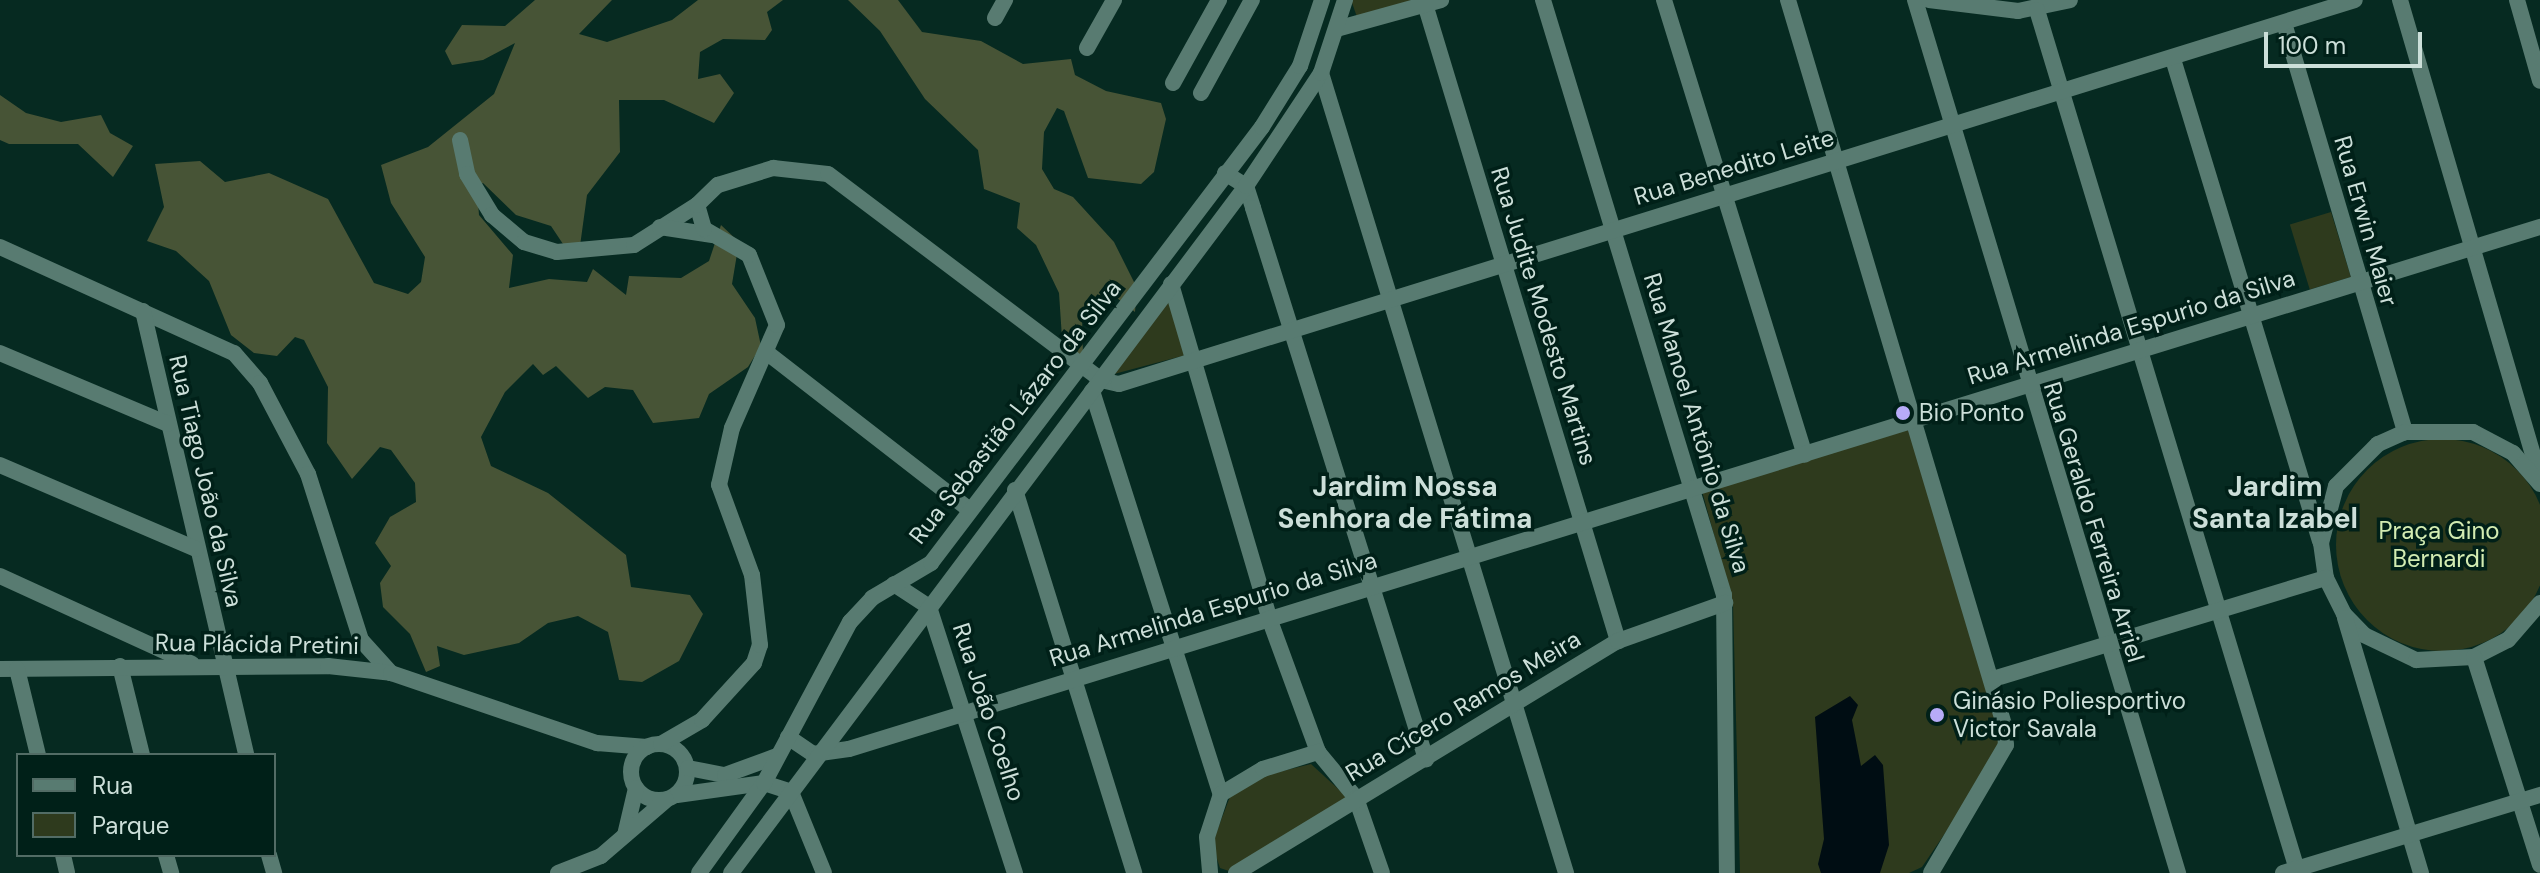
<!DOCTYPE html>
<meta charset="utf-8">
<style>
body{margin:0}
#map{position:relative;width:2540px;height:873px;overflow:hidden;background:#062a21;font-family:"DM Sans",sans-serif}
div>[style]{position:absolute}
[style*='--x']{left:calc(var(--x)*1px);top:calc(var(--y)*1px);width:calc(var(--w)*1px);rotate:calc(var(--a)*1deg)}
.green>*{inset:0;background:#2e3a1d;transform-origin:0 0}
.round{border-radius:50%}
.forest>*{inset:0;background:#475436}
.water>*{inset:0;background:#000d13}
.minor>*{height:16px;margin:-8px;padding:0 8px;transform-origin:8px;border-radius:8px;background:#587b71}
.minor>.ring{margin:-8px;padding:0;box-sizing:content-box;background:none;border:16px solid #587b71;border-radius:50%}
.dots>*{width:22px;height:22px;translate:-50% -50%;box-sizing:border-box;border:4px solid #002018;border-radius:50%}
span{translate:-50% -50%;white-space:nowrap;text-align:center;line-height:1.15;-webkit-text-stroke:7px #002018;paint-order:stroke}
.street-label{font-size:24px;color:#ccdfd9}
.poi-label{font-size:24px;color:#ccdfd9}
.left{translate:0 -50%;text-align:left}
.park-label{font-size:24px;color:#d3ecb2}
.quarter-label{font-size:28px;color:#ccdfd9;font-weight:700}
.legend{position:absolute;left:16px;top:753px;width:260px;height:104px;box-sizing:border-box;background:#002018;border:2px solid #526c65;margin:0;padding:10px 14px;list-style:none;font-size:24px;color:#ccdfd9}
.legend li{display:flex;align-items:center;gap:16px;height:40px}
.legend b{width:40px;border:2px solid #526c65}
.scale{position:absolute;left:2264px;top:32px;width:158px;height:36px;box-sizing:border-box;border:4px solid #ccdfd9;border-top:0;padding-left:10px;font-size:24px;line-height:28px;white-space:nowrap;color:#ccdfd9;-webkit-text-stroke:6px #002018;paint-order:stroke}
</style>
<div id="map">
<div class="green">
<i style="clip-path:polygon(1351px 0,1419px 0,1357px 17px)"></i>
<i style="left:2331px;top:212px;width:68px;height:43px;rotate:73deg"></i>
<i style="clip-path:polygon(1169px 299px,1186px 355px,1114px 374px)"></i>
<i style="clip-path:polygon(1911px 429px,2004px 747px,1922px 867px,1909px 873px,1740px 873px,1733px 604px,1702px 491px)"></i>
<i class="round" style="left:2336px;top:439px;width:212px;height:212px"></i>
<i style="clip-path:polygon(1311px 764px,1347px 797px,1229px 871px,1220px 868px,1212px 844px,1231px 794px,1254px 778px)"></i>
</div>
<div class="forest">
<i style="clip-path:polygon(535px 0,612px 0,579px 34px,607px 42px,672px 20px,698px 0,783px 0,767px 12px,772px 30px,765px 40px,723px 39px,700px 52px,698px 79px,720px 74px,734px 93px,714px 123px,664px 100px,619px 100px,620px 152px,587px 195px,580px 246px,565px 247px,551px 226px,516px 215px,483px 183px,477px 187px,479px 215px,513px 255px,509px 288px,549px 279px,587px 282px,593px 269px,626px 295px,629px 276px,681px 278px,709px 261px,721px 225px,739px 242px,732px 284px,755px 318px,761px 346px,748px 367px,709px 394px,699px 418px,653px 423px,633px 390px,605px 387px,588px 398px,556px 366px,543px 375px,533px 364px,505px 392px,481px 437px,491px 466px,548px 493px,626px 555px,631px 587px,690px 595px,703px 614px,679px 661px,642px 682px,619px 680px,608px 632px,578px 616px,548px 623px,519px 643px,464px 655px,437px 646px,440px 666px,426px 672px,410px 634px,383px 607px,380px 583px,391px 566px,375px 543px,390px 517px,416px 502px,415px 483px,391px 450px,380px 447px,352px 479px,327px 443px,328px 387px,304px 340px,295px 337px,277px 356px,254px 353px,231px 335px,209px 281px,176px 251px,147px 241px,164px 207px,155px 164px,200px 161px,225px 182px,269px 173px,328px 199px,374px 283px,408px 294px,421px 282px,425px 257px,391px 203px,381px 165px,428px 147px,494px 94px,515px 43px,483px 60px,452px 65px,445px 51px,462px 25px,505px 26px)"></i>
<i style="clip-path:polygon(848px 0,898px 0,922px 32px,981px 41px,1023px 64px,1071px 59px,1075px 75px,1106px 91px,1161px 103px,1166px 119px,1154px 172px,1141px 184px,1088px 178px,1064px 111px,1057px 108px,1044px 132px,1042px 169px,1054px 189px,1073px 197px,1114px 242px,1137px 288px,1135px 312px,1117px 298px,1092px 300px,1082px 315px,1083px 356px,1063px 353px,1059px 293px,1036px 245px,1017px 228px,1020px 203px,984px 189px,978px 150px,925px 99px,880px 31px)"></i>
<i style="clip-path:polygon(0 95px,26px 113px,61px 122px,101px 115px,110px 133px,133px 146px,113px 177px,78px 144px,9px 144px,0 140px)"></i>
</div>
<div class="water">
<i style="clip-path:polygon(1850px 696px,1858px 705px,1852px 720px,1861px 766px,1875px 755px,1883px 765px,1889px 845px,1880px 873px,1821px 873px,1818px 864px,1824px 839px,1815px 717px)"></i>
</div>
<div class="minor">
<i style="--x:1543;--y:0;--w:622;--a:73.08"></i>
<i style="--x:1724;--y:595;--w:278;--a:89.4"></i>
<i style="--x:1664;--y:0;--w:476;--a:72.8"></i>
<i style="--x:1788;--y:0;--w:760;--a:73.4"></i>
<i style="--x:2005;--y:728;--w:17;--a:87"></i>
<i style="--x:2006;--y:745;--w:148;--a:120.4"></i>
<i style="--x:1915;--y:0;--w:912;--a:73.23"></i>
<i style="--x:1929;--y:0;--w:90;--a:7"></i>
<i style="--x:2018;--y:11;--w:53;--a:-11.9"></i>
<i style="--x:2400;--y:0;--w:498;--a:73.7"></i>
<i style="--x:2517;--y:0;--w:84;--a:74.1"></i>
<i style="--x:1425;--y:4;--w:666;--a:73.14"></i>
<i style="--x:2037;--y:10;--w:902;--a:73.17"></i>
<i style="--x:995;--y:18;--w:21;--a:-61"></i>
<i style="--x:2284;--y:23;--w:427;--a:73.5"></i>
<i style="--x:1340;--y:28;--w:105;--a:-15.5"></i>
<i style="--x:1087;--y:48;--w:55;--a:-60.6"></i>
<i style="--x:2173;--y:59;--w:504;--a:73.04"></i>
<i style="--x:1321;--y:73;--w:837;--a:72.97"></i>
<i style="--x:1173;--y:83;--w:95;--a:-61"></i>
<i style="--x:1201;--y:93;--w:106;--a:-61.3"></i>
<i style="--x:460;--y:140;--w:35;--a:78"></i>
<i style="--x:467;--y:174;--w:48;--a:58.6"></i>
<i style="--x:492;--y:215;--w:42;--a:40.2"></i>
<i style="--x:524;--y:242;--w:34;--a:17"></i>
<i style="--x:557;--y:252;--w:77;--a:-5.2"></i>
<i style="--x:634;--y:245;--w:75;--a:-32.4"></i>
<i style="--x:1225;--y:173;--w:25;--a:32"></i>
<i style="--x:1246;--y:186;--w:23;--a:72"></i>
<i style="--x:1253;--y:208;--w:578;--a:72.57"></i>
<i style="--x:660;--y:227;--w:53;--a:8.7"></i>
<i style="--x:0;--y:247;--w:257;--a:24.4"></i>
<i style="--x:234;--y:353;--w:40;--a:49"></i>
<i style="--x:260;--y:383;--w:103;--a:62.2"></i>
<i style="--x:308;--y:474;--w:174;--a:72.3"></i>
<i style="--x:361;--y:640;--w:45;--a:47.7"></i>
<i style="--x:1171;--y:284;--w:348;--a:73.6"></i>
<i style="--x:1269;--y:618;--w:143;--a:69.9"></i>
<i style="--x:1318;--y:752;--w:60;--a:50.4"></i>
<i style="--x:1356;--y:798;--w:79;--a:70.9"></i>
<i style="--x:143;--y:311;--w:456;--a:76.9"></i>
<i style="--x:0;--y:353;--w:182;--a:22.9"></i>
<i style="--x:770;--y:355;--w:253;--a:37.8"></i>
<i style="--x:1092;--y:391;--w:423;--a:72.3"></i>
<i style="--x:1221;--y:794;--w:45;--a:108"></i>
<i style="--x:1207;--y:837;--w:36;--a:85"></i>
<i style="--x:0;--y:465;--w:213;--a:23.2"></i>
<i style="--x:2540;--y:484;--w:41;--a:-131.1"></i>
<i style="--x:2513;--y:453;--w:45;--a:-152.3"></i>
<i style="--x:2473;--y:432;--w:68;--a:180"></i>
<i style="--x:2405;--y:432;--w:30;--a:156"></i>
<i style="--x:2378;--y:444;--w:59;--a:135"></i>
<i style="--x:2336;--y:486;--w:59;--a:104.7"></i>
<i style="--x:2321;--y:543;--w:35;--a:82"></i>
<i style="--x:2326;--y:578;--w:40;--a:63.4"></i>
<i style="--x:2344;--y:614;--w:29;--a:46"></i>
<i style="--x:2364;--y:635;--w:58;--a:25.7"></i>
<i style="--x:2416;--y:660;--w:58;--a:-3"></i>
<i style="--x:2474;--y:657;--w:38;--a:-27"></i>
<i style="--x:2508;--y:640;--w:49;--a:-49.1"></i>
<i style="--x:1015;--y:490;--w:401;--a:72.7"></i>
<i style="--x:0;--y:576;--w:211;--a:24.6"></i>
<i style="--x:894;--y:584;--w:42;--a:33.3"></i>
<i style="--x:929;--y:607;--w:280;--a:72.1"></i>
<i style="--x:2345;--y:618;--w:266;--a:73.4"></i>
<i style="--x:2474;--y:657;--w:218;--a:72.4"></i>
<i style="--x:120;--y:666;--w:92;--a:76.1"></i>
<i style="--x:0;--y:669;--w:328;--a:-0.5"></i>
<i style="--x:328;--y:666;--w:63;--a:6.3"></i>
<i style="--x:391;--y:673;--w:218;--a:18.8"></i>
<i style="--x:597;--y:743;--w:50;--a:4.6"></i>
<i style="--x:17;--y:669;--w:89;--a:76.3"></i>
<i style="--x:1993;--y:679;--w:348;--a:-16.9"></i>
<i style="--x:788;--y:737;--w:30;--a:34"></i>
<i style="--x:813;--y:754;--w:36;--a:-8"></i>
<i style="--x:849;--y:749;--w:1770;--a:-17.16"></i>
<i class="ring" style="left:631px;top:744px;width:40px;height:40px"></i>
<i style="--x:661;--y:744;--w:48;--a:-30.3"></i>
<i style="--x:702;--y:720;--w:77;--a:-47.6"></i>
<i style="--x:754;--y:663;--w:19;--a:-72"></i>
<i style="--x:760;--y:645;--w:70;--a:-96.5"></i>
<i style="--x:752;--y:575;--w:96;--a:-110.1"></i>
<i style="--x:719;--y:485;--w:58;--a:-77.2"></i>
<i style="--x:732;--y:428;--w:112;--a:-66.4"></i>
<i style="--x:777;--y:325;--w:75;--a:-111.8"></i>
<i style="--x:749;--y:255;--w:52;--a:-150"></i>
<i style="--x:704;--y:229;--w:25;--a:-106"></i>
<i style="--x:697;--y:205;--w:29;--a:-44"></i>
<i style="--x:718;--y:185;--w:58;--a:-17.2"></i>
<i style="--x:773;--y:168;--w:55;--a:6.2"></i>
<i style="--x:828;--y:174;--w:342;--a:37"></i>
<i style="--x:1101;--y:380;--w:18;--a:13"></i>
<i style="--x:1119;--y:384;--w:1294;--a:-17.26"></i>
<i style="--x:688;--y:768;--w:38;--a:11"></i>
<i style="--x:725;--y:775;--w:55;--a:-20.1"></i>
<i style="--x:1221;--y:794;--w:49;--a:-30.8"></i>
<i style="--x:1263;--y:769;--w:58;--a:-17.2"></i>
<i style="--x:677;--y:795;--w:88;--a:-7.9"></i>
<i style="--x:764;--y:783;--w:28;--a:18"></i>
<i style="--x:791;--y:792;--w:87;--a:67.8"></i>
<i style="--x:625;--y:835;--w:48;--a:-76.8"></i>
<i style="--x:63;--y:855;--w:18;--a:77"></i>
<i style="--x:166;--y:855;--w:19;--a:74"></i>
<i style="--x:269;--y:855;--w:19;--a:74"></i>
<i style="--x:558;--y:873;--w:46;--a:-21.6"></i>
<i style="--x:601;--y:856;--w:86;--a:-40.7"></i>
<i style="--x:699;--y:873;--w:111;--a:-54.2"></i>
<i style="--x:764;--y:783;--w:183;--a:-61.9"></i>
<i style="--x:850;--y:622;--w:33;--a:-47"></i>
<i style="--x:872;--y:598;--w:69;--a:-30.7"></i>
<i style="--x:931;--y:563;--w:547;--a:-52.8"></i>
<i style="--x:1262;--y:127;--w:72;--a:-58.1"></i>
<i style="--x:1300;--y:66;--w:70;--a:-71.6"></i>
<i style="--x:731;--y:873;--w:859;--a:-53.14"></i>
<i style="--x:1246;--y:186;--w:136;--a:-56.4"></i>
<i style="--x:1321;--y:73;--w:77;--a:-71.8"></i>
<i style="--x:1236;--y:873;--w:447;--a:-31.3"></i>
<i style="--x:1618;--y:641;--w:114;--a:-19.6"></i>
<i style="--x:2283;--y:873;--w:269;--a:-16.9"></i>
</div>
<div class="dots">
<i style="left:1903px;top:413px;background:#b7abf8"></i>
<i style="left:1937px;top:715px;background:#b7abf8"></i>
</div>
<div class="street-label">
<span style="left:1734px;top:167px;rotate:-17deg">Rua Benedito Leite</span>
<span style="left:2366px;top:221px;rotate:74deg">Rua Erwin Maier</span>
<span style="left:1544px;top:316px;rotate:73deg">Rua Judite Modesto Martins</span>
<span style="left:2131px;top:327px;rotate:-17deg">Rua Armelinda Espurio da Silva</span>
<span style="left:1015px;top:412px;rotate:-52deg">Rua Sebastião Lázaro da Silva</span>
<span style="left:1697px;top:423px;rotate:73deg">Rua Manoel Antônio da Silva</span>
<span style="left:206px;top:481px;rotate:77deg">Rua Tiago João da Silva</span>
<span style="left:2094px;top:522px;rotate:73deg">Rua Geraldo Ferreira Arriel</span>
<span style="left:1213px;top:609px;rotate:-17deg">Rua Armelinda Espurio da Silva</span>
<span style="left:257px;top:644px;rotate:1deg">Rua Plácida Pretini</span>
<span style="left:1463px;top:706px;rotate:-31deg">Rua Cícero Ramos Meira</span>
<span style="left:989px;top:712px;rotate:72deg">Rua João Coelho</span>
</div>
<div class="poi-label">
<span class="left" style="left:1919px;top:413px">Bio Ponto</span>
<span class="left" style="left:1953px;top:715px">Ginásio Poliesportivo<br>Victor Savala</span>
</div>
<div class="park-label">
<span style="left:2439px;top:545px">Praça Gino<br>Bernardi</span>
</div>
<div class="quarter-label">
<span style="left:1405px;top:503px">Jardim Nossa<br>Senhora de Fátima</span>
<span style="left:2275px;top:503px">Jardim<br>Santa Izabel</span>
</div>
<ul class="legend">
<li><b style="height:10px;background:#587b71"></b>Rua</li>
<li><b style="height:22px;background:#2e3a1d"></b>Parque</li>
</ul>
<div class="scale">100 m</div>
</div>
